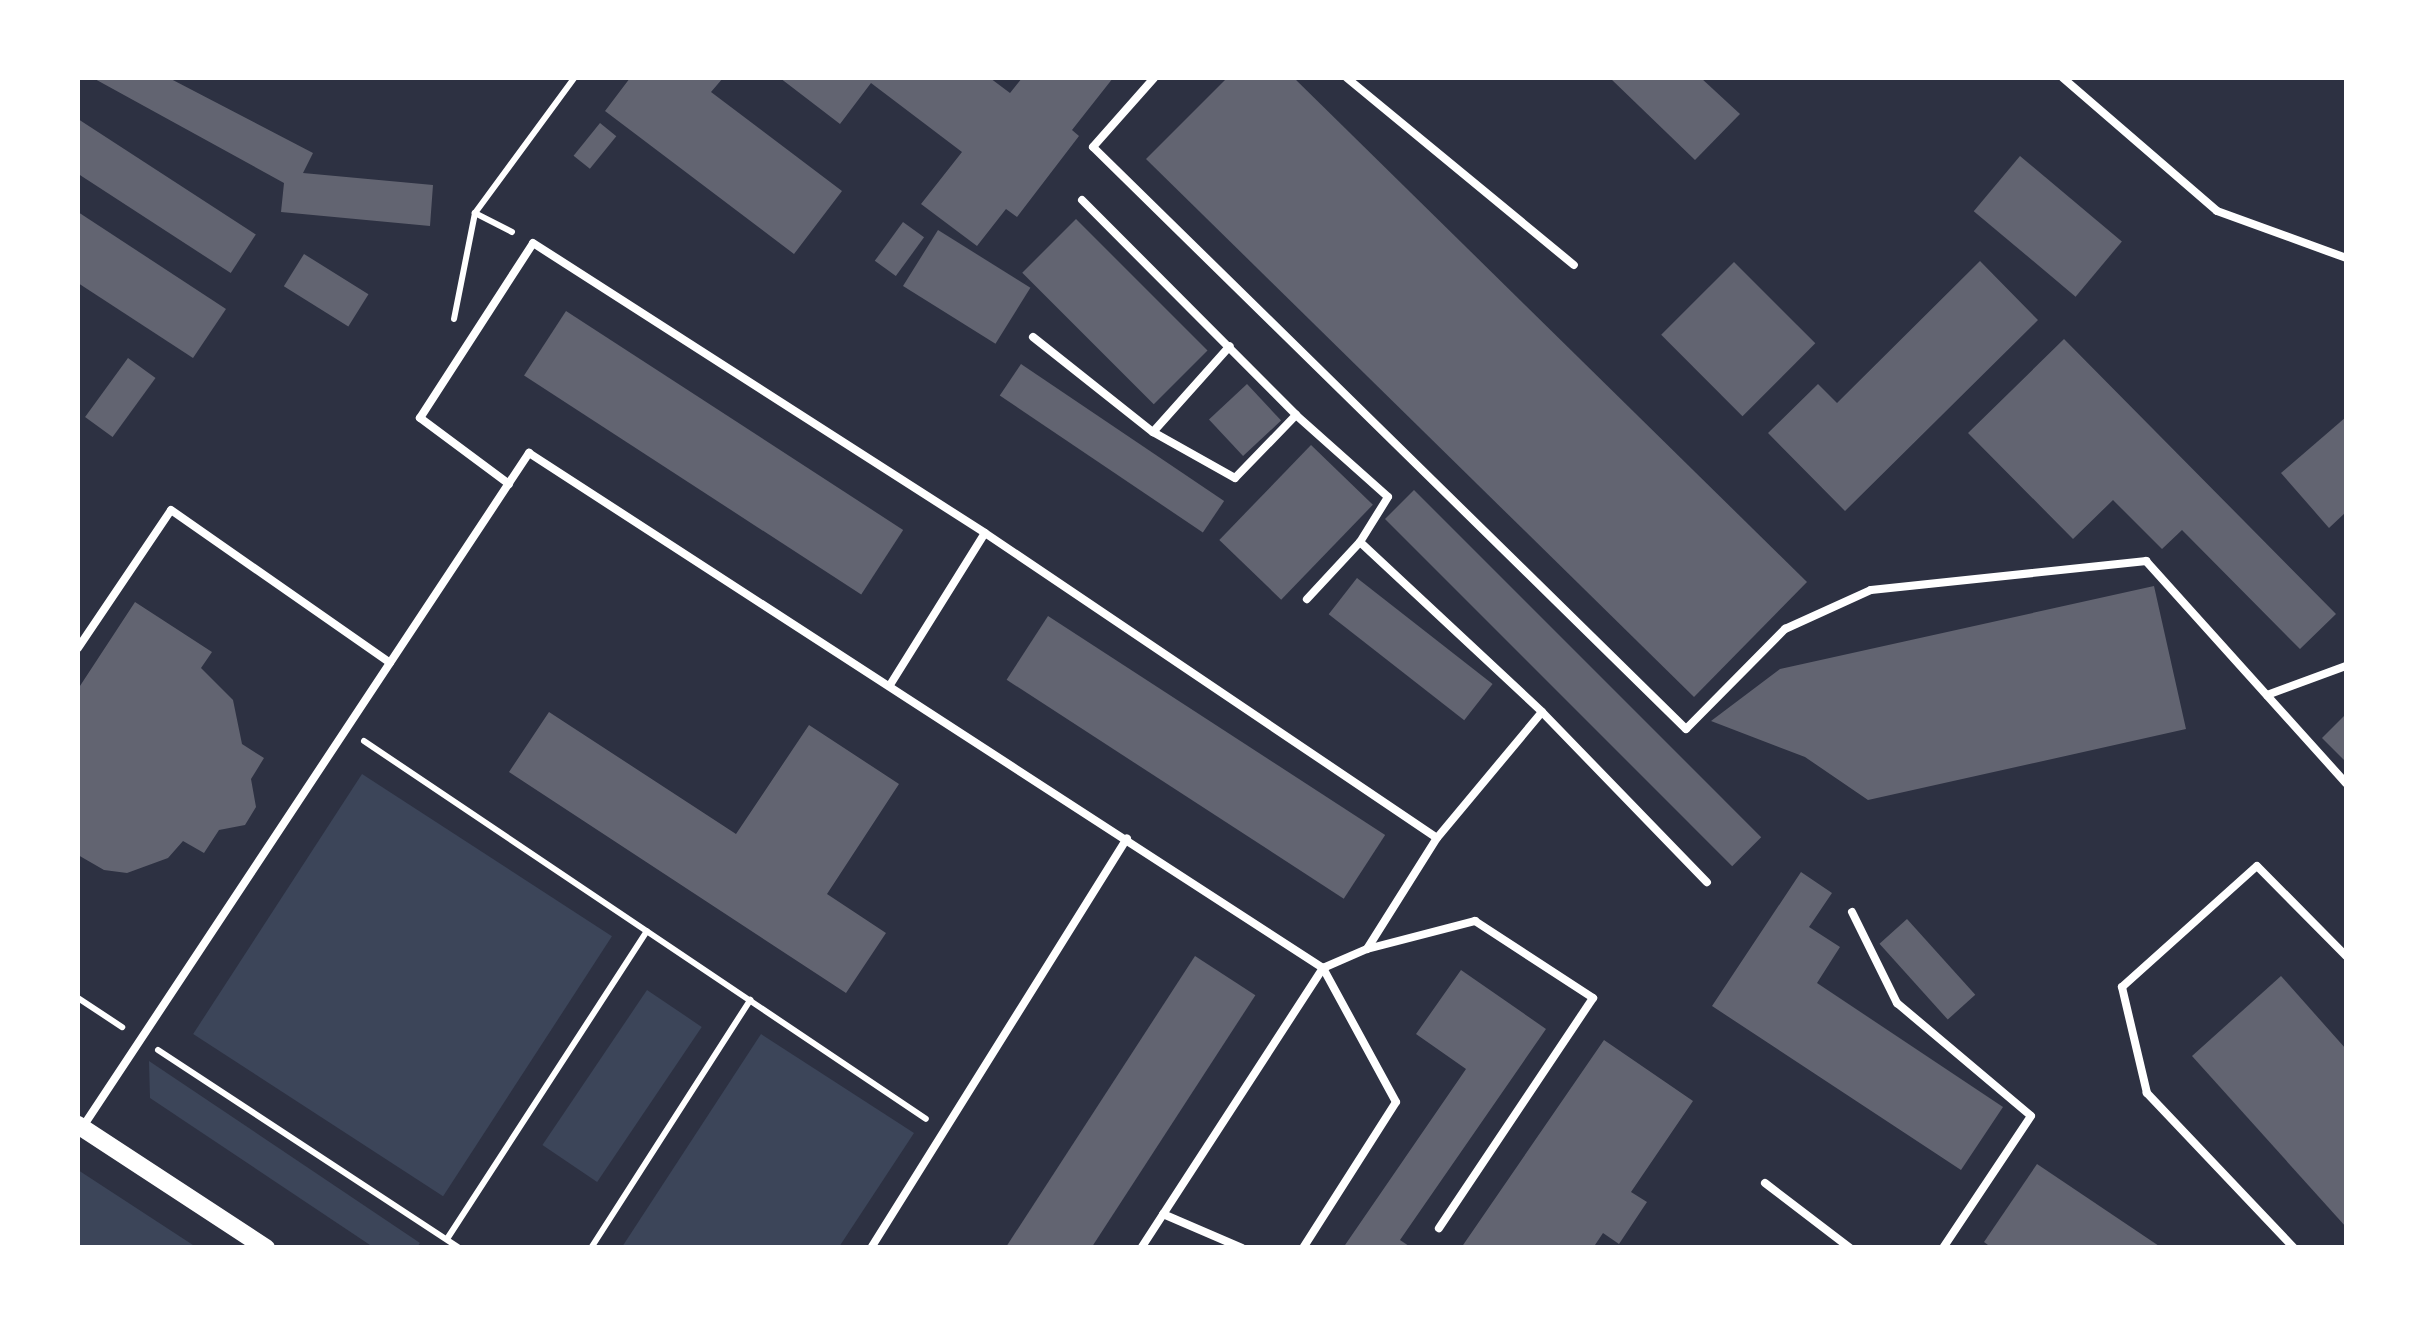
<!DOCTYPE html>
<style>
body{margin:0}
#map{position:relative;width:2424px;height:1325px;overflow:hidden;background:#2d3142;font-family:Inter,sans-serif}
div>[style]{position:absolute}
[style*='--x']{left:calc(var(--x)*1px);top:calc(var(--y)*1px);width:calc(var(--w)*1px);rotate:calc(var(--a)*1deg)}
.green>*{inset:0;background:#3c4559;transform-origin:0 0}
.building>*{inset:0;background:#626471;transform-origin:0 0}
.path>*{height:6px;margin:-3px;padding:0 3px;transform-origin:3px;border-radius:3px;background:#fff}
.service>*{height:8px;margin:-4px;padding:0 4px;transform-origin:4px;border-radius:4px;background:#fff}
.tertiary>*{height:18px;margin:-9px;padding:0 9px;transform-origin:9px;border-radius:9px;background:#fff}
span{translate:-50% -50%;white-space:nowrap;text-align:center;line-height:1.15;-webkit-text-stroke:10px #fff;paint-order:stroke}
.frame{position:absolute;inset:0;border:80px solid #fff;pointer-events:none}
</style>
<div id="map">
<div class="green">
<i style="left:362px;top:774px;width:298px;height:310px;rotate:33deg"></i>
<i style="left:647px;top:990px;width:66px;height:187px;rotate:34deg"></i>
<i style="clip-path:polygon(761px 1034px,914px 1133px,839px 1247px,622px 1247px)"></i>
<i style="clip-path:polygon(149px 1061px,420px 1243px,417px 1247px,373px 1247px,150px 1098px)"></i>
<i style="clip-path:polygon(78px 1170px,196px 1247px,78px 1247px)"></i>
</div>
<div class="building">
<i style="clip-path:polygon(93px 78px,169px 78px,313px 153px,303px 173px,433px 185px,430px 226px,281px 212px,284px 183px)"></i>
<i style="clip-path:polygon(630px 78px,723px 78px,711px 92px,842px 191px,794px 254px,605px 111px)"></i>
<i style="clip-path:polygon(780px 78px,990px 78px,1010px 93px,1022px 78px,1113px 78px,1072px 130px,1079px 136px,1017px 217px,1006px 209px,977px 246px,921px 204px,962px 152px,871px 83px,840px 124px)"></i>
<i style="clip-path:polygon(1227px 78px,1294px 78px,1807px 582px,1694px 697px,1146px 159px)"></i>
<i style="clip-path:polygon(1610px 78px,1701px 78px,1740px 114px,1695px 160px)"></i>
<i style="left:78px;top:119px;width:212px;height:46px;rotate:33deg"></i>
<i style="left:600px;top:123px;width:21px;height:42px;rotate:39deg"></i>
<i style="left:2020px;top:156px;width:133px;height:72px;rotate:40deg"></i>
<i style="clip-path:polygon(78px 212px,226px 309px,193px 358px,78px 283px)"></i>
<i style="left:1076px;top:219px;width:186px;height:76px;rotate:45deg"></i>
<i style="left:903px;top:222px;width:26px;height:48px;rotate:36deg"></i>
<i style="left:938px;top:230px;width:109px;height:66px;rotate:32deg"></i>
<i style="left:304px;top:254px;width:76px;height:38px;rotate:32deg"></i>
<i style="clip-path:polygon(1980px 261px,2038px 320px,1845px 511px,1768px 433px,1818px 384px,1837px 403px)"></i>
<i style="left:1734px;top:262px;width:115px;height:103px;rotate:45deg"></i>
<i style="left:566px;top:311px;width:402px;height:77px;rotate:33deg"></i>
<i style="clip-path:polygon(2064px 339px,2336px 614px,2300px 649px,2182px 530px,2162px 549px,2113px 500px,2073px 539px,1968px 433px)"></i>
<i style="left:128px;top:358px;width:34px;height:73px;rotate:36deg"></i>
<i style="left:1021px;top:364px;width:245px;height:38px;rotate:34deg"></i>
<i style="left:1247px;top:384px;width:50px;height:52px;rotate:47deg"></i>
<i style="clip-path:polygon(2346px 417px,2346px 512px,2329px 528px,2281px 473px)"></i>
<i style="left:1311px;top:445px;width:86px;height:132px;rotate:44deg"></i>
<i style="left:1414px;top:490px;width:491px;height:41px;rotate:45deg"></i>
<i style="left:1357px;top:578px;width:172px;height:46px;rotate:38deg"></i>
<i style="clip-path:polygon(2154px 586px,2186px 729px,1868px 800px,1805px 757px,1711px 721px,1780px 669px)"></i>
<i style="clip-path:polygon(135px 602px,212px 652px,201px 668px,233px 700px,242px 744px,264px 758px,251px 779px,256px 807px,245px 825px,219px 830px,204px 853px,183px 841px,168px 858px,127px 873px,104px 870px,78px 855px,78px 689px)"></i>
<i style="left:1048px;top:616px;width:402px;height:76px;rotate:33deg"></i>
<i style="clip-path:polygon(549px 712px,736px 834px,809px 725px,899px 784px,827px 894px,886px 933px,846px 993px,509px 772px)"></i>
<i style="clip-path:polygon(2346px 714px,2346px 762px,2322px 738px)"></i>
<i style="clip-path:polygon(1801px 872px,1832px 893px,1809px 927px,1840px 947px,1817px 983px,2003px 1107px,1961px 1170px,1712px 1006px)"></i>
<i style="left:1907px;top:919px;width:102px;height:37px;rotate:48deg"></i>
<i style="left:1195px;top:956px;width:72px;height:347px;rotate:33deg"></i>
<i style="clip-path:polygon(1461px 970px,1546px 1029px,1400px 1240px,1412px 1248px,1343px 1248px,1466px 1069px,1416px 1034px)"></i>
<i style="clip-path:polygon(2281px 976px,2346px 1049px,2346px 1227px,2192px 1056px)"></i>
<i style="clip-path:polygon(1604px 1040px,1693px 1101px,1631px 1192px,1647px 1202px,1619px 1244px,1603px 1233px,1593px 1248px,1461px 1248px)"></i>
<i style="clip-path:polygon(2037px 1164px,2162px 1248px,1992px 1248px,1984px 1242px)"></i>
</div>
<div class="path">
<i style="--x:512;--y:232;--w:42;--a:-152.8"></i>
<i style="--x:475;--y:213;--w:167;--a:-53.7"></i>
<i style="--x:454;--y:319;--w:108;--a:-78.8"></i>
<i style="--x:364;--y:741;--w:677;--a:33.92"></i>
<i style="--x:78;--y:998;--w:53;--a:33.4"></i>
<i style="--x:158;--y:1050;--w:361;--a:33.3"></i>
<i style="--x:447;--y:1239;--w:367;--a:-57"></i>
<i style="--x:591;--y:1248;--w:295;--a:-57.3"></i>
</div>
<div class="service">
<i style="--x:1154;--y:78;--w:92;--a:131.5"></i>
<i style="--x:1093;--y:147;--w:831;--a:44.46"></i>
<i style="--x:1686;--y:729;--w:141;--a:-45.3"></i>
<i style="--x:1785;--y:629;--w:94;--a:-24.4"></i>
<i style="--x:1871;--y:590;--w:277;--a:-6"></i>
<i style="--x:2146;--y:561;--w:299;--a:48"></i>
<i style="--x:1347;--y:78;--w:294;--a:39.5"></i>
<i style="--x:2063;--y:78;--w:203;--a:40.8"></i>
<i style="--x:2217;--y:211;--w:137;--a:20"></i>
<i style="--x:1082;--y:200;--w:303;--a:45.1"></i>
<i style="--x:1296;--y:415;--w:123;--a:41.7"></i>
<i style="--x:1388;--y:497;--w:53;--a:121.9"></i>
<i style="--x:1360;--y:542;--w:78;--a:132.9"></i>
<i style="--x:1033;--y:337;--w:153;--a:38.4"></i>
<i style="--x:1153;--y:432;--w:94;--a:29.3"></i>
<i style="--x:1235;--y:478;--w:88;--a:-45.9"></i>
<i style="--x:1153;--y:432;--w:115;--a:-48.2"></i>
<i style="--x:509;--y:484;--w:111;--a:-143.4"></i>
<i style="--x:420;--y:418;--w:208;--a:-57.1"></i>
<i style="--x:533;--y:243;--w:537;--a:32.68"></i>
<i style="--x:985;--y:533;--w:545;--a:34.01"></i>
<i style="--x:1360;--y:542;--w:249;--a:43"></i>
<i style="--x:1542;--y:712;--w:237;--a:45.9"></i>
<i style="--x:78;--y:648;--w:166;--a:-56"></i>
<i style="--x:171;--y:510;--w:267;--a:34.9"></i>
<i style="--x:890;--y:685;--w:179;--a:-58"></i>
<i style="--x:2267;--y:695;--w:84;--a:-20.2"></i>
<i style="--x:1852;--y:912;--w:102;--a:63.7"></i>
<i style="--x:1897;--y:1003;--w:175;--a:40.1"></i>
<i style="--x:2031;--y:1116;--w:159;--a:123.7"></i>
<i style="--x:1367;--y:949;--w:112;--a:-14.5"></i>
<i style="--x:1475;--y:921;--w:141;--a:33.1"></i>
<i style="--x:1593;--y:998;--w:277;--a:123.8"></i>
<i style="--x:82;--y:1128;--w:810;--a:-56.49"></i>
<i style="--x:529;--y:453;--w:946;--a:32.97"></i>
<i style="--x:1323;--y:968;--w:334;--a:123"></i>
<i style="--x:1765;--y:1183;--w:107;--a:37.4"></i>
<i style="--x:1163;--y:1214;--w:86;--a:23.3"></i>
<i style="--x:871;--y:1248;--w:483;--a:-58"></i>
<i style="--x:1303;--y:1248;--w:173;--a:-57.5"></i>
<i style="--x:1396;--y:1102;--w:153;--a:-118.6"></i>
<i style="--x:1323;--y:968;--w:48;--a:-23.4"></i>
<i style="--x:1367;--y:949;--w:131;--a:-57.8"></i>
<i style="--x:1437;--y:838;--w:164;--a:-50.2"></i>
<i style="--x:2294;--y:1248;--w:214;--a:-133.5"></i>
<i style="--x:2147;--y:1093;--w:109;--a:-103.3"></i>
<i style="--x:2122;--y:987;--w:181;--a:-41.9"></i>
<i style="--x:2257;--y:866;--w:127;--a:45.3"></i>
</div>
<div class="tertiary">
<i style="--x:78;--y:1125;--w:225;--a:33.2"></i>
</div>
<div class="frame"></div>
</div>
